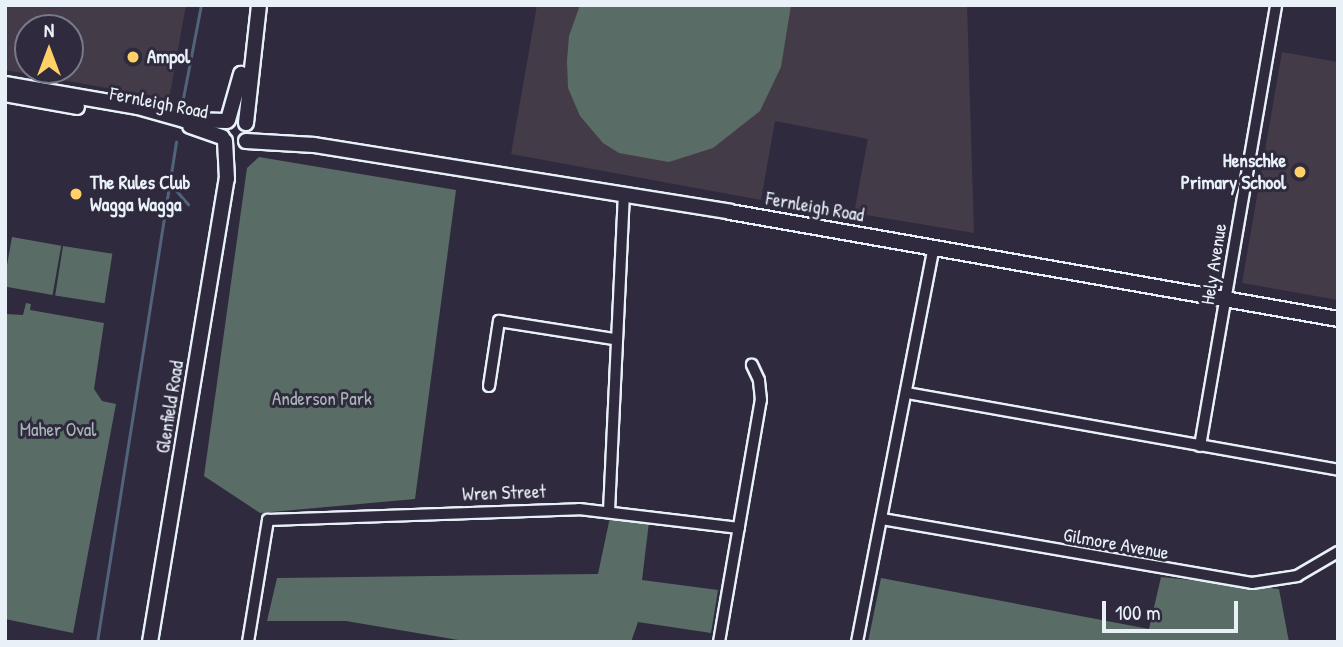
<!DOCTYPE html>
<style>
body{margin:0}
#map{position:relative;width:1343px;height:647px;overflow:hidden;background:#2f2a3d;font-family:"Patrick Hand",sans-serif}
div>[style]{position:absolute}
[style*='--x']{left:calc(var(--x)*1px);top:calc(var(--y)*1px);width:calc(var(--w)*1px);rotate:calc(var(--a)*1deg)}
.built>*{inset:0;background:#443b48}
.green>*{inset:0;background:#596d66;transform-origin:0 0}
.stream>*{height:2.5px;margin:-1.25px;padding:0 1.25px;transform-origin:1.25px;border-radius:1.25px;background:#51647c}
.roads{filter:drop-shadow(2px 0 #e8f1f8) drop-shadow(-2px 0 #e8f1f8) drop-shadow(0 2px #e8f1f8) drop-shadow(0 -2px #e8f1f8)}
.street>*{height:10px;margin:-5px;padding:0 5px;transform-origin:5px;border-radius:5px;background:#2f2a3d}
.secondary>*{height:14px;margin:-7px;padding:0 7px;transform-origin:7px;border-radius:7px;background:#2f2a3d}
.dots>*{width:19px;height:19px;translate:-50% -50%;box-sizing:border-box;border:4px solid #2f2a3d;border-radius:50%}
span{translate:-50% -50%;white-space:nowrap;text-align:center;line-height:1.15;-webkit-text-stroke:6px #2f2a3d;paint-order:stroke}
.poi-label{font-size:19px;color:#e8f1f8;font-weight:700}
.left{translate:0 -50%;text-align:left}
.right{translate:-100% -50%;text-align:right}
.street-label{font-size:19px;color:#e8f1f8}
.park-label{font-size:19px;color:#a8b6b6}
.frame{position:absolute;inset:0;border:7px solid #e8f1f8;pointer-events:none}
.north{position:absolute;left:14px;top:14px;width:70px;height:70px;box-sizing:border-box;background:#2f2a3d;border:2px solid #797a88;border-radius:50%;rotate:0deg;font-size:19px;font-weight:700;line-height:28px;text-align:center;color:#e8f1f8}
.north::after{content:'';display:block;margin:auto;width:24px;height:32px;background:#ffd166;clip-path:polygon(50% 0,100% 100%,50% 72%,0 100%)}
.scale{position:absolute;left:1102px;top:601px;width:136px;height:32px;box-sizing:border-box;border:4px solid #e8f1f8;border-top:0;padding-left:9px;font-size:21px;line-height:24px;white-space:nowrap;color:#e8f1f8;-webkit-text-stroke:5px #2f2a3d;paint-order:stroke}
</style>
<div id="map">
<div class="built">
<i style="clip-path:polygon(evenodd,5px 5px,186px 5px,169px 99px,5px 70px,5px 5px,28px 28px,70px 28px,70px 70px,28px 70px,28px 28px)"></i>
<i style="clip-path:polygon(537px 5px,967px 5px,974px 233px,854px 213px,868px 139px,775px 121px,761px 200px,511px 154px)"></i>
<i style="clip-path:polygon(1282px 52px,1338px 62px,1338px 300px,1242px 283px)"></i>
</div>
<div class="green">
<i style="clip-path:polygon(580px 5px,791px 5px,781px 67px,760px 111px,713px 148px,669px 162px,619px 153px,603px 143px,580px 116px,568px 88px,567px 61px,569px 36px)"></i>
<i style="clip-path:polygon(259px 157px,456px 190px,415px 499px,260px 513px,204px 476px,247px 168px)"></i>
<i style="left:12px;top:237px;width:50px;height:50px;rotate:10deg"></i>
<i style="left:63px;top:246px;width:50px;height:50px;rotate:9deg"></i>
<i style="clip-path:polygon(26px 303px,31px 304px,30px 310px,104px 323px,94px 389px,102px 401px,116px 404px,73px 633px,5px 619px,5px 314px,23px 315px)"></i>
<i style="clip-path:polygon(610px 517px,649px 522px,642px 580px,718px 590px,711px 633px,638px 622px,631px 642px,470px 642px,346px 621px,267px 621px,277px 578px,598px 574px)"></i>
<i style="clip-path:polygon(1161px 577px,1279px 589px,1289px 642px,868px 642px,881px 578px,1149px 629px)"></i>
</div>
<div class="stream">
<i style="--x:180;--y:114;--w:111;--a:-79.1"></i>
<i style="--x:170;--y:183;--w:28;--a:49"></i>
<i style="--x:97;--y:642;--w:506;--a:-81.02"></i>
</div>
<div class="roads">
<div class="street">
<i style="--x:489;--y:386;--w:66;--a:-81.3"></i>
<i style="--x:499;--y:321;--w:116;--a:8.9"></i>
<i style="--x:907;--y:393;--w:438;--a:10.1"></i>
<i style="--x:1200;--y:446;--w:448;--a:-80.2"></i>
<i style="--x:609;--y:511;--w:316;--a:-87.3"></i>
<i style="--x:882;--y:519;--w:375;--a:9.8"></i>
<i style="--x:1252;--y:583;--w:46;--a:-8.8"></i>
<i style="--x:1297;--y:576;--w:48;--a:-30.3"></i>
<i style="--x:248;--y:642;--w:124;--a:-80.7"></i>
<i style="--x:268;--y:520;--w:311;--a:-2"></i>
<i style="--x:579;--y:509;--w:161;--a:6.8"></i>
<i style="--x:719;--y:642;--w:246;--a:-80.2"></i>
<i style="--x:761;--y:400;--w:20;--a:-96"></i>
<i style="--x:759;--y:380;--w:17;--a:-115"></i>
<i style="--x:857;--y:642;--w:402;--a:-79"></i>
</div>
<div class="secondary">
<i style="--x:5;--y:84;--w:135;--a:9.8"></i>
<i style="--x:138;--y:107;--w:48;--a:15.8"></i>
<i style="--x:184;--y:120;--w:43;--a:1.3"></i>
<i style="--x:5;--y:94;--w:73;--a:10.2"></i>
<i style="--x:228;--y:120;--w:48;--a:-74.2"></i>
<i style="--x:246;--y:123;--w:119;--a:-83.7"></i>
<i style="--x:190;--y:126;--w:34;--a:19"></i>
<i style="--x:246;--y:141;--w:68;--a:3.4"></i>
<i style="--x:314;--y:145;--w:421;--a:9.1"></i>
<i style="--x:730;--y:212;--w:617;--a:9.98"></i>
<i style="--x:150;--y:642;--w:469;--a:-80.6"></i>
<i style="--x:227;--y:179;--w:38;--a:-93"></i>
</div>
</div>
<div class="dots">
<i style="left:133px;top:57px;background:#ffd166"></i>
<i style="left:1300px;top:172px;background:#ffd166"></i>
<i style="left:76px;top:194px;background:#ffd166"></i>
</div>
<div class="poi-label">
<span class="left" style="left:147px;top:57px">Ampol</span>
<span class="right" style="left:1286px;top:172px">Henschke<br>Primary School</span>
<span class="left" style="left:90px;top:194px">The Rules Club<br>Wagga Wagga</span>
</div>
<div class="street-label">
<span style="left:159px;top:103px;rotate:11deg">Fernleigh Road</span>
<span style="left:815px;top:207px;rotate:10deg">Fernleigh Road</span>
<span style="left:1214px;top:264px;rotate:-81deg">Hely Avenue</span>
<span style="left:170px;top:407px;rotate:-81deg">Glenfield Road</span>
<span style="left:504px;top:493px;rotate:-2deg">Wren Street</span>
<span style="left:1116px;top:544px;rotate:10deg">Gilmore Avenue</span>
</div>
<div class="park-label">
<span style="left:322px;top:399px">Anderson Park</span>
<span style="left:58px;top:430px">Maher Oval</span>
</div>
<div class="frame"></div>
<div class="north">N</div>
<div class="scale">100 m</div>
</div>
